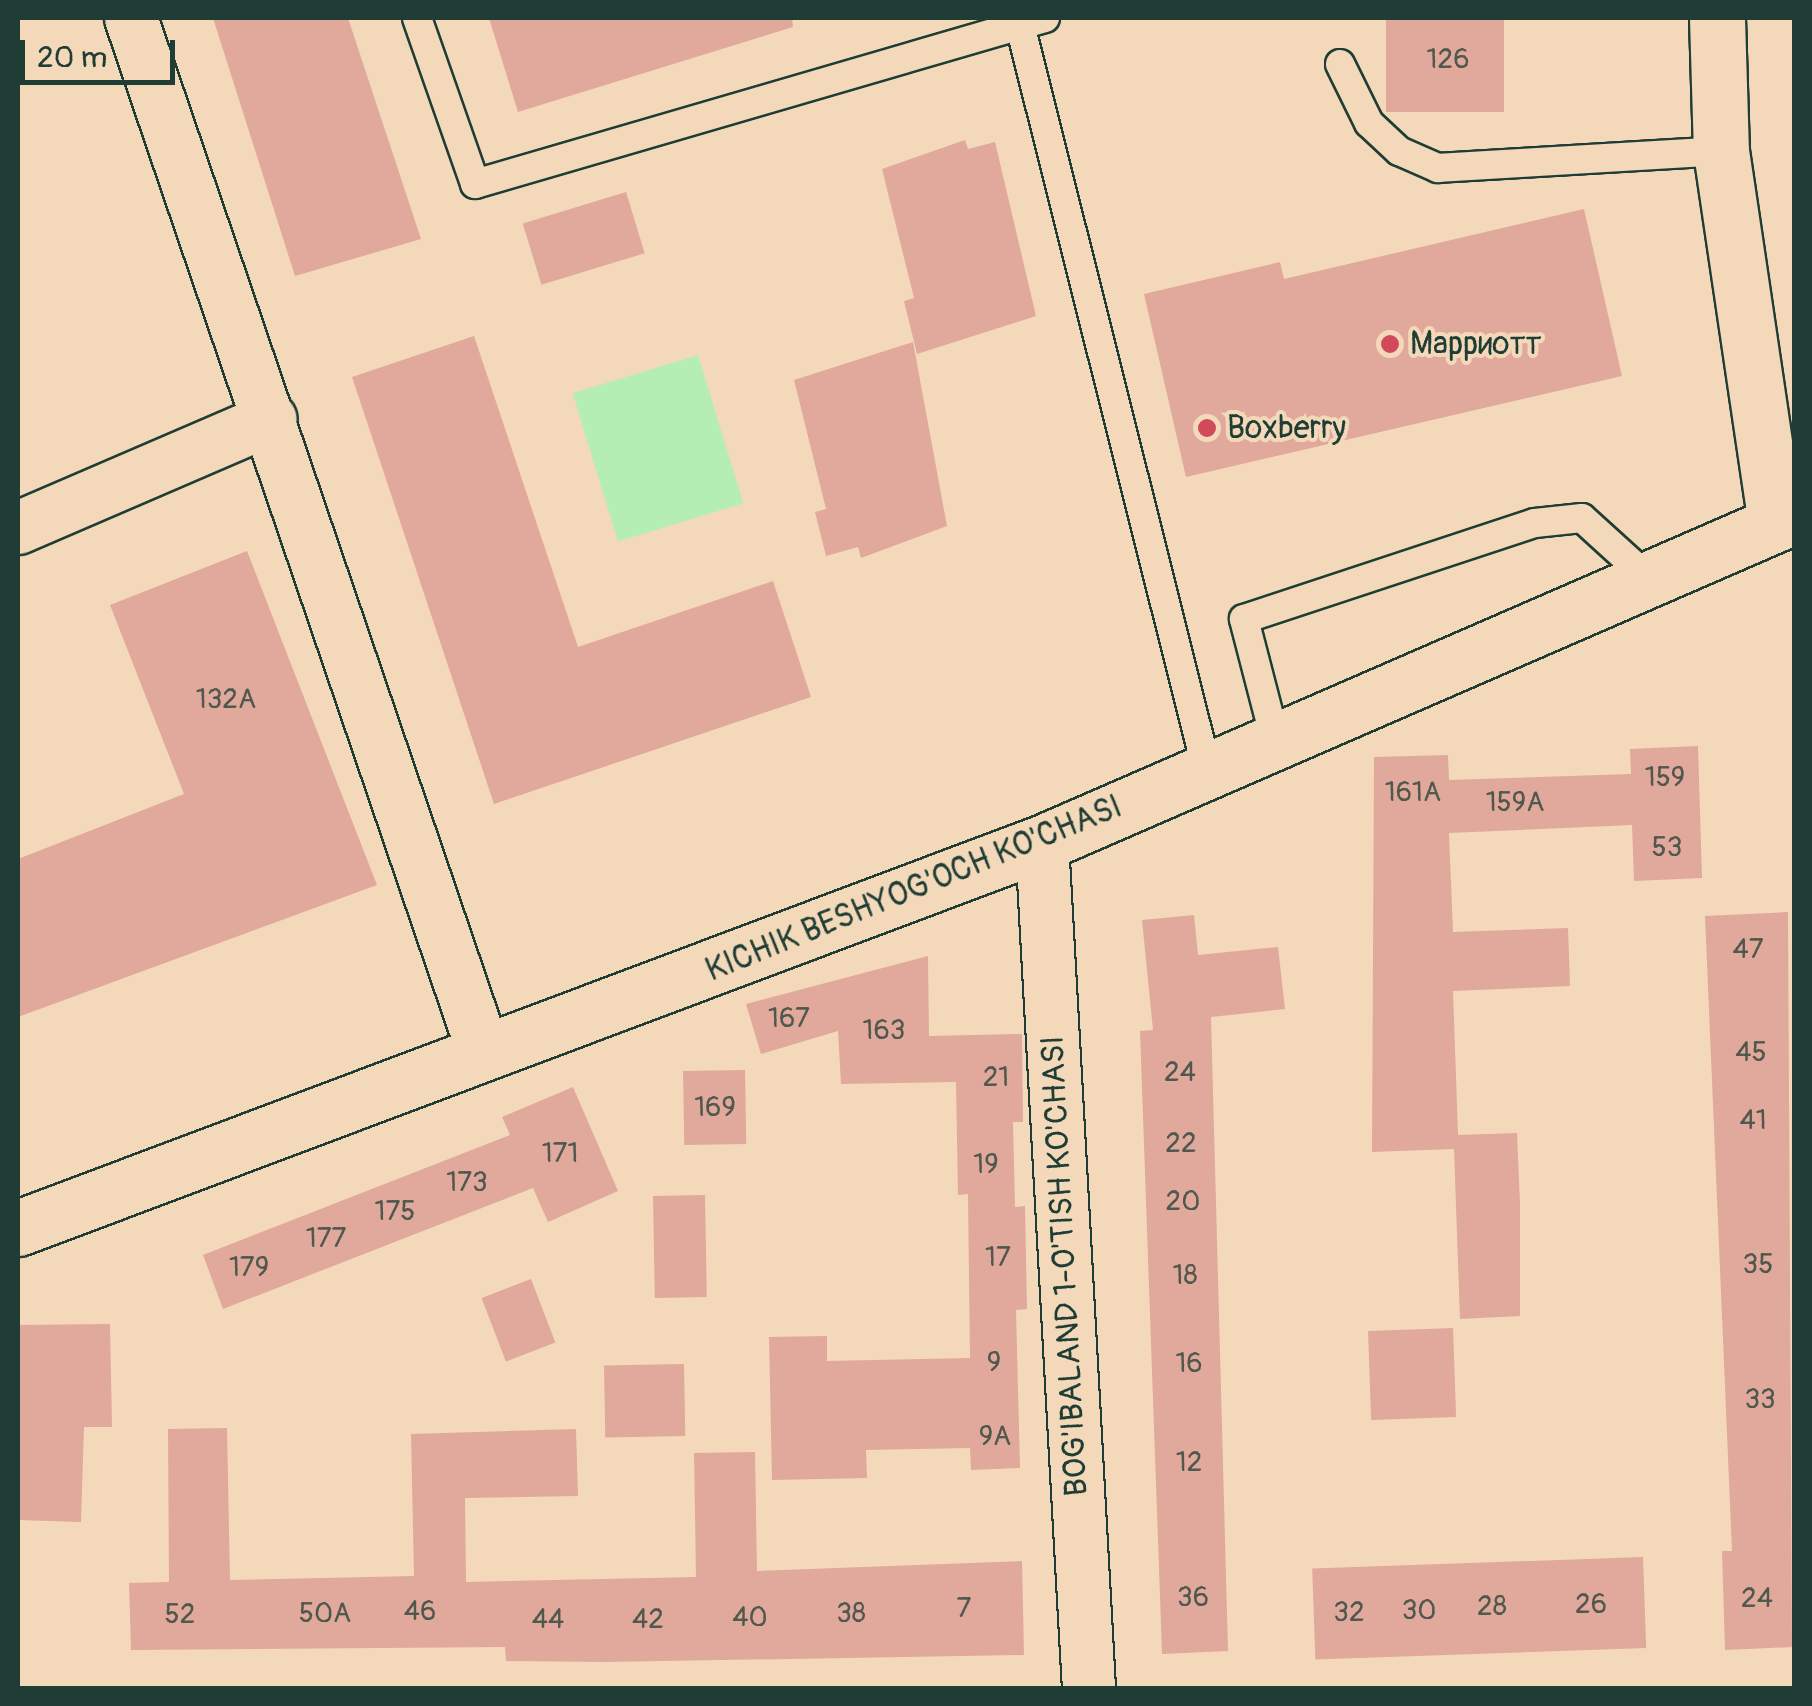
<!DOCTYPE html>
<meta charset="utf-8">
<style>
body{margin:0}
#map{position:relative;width:1812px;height:1706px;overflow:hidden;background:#f3d9ba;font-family:Pangolin,sans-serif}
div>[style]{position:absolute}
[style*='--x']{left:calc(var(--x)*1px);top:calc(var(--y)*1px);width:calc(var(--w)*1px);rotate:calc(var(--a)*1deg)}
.green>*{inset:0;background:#b4eeb2;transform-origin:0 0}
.building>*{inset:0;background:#e1a89c;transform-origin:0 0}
.roads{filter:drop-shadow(2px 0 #1f3d34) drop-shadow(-2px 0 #1f3d34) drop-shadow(0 2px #1f3d34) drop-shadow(0 -2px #1f3d34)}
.lane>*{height:28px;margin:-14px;padding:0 14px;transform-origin:14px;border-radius:14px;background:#f3d9ba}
.street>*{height:52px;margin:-26px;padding:0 26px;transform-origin:26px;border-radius:26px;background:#f3d9ba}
.secondary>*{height:55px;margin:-27.5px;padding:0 27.5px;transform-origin:27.5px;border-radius:27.5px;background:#f3d9ba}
.dots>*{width:28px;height:28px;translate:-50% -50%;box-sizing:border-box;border:5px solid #f3d9ba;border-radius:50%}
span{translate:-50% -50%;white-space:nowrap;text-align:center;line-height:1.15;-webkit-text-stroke:8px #f3d9ba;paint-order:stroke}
.number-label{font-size:28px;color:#50584e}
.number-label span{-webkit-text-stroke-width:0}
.poi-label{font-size:32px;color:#1f3d34}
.left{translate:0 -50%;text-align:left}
.street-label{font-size:32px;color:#1f3d34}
.frame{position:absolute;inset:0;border:20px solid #1f3d34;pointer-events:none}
.scale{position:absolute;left:20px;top:40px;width:155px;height:45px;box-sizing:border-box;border:5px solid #1f3d34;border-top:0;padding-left:12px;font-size:30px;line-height:35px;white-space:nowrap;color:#1f3d34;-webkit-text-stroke:8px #f3d9ba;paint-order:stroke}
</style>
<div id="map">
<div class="green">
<i style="left:698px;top:355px;width:155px;height:131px;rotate:73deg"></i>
</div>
<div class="building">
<i style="clip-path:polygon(213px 18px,348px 18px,421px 239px,295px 276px)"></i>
<i style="clip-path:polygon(489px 18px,792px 18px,793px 27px,518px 112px)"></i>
<i style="left:1386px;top:18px;width:118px;height:94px"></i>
<i style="clip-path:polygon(965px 140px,968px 149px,995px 142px,1036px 316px,917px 354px,904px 301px,914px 298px,882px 169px)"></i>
<i style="left:626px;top:192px;width:64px;height:108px;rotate:73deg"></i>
<i style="clip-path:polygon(1584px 209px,1622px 376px,1186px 477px,1144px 294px,1280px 262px,1284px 279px)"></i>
<i style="clip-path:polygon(474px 336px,578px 647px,773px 581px,811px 697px,494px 804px,352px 377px)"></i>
<i style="clip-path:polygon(913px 342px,947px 526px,861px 558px,858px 547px,826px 556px,815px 512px,826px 509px,794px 380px)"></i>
<i style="clip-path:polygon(247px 551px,377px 885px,18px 1017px,18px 859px,184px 794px,110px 605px)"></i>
<i style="clip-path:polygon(1698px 746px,1702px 878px,1634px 881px,1632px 825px,1449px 833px,1453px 932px,1568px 928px,1570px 986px,1453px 991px,1458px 1135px,1517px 1133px,1520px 1204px,1520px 1316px,1460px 1319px,1454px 1149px,1372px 1152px,1374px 757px,1448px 755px,1449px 780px,1631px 774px,1630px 749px)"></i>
<i style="clip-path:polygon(1788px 912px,1792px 1647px,1725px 1650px,1722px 1551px,1732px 1551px,1705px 916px)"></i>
<i style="clip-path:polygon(1194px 915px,1198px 955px,1278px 947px,1285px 1009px,1211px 1017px,1228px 1651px,1162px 1654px,1140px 1031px,1153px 1030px,1142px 920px)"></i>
<i style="clip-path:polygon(928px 956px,929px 1036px,1022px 1034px,1023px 1122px,1013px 1122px,1015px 1207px,1025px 1206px,1027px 1309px,1016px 1310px,1020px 1468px,971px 1470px,970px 1448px,866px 1450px,867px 1478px,772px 1480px,769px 1337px,827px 1336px,827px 1361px,970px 1358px,968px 1194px,958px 1195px,956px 1082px,841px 1084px,838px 1031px,761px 1054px,746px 1004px)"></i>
<i style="left:745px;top:1070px;width:74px;height:62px;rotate:89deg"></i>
<i style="clip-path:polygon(573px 1087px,618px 1191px,548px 1222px,533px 1188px,223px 1309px,203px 1255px,510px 1135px,502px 1117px)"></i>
<i style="left:705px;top:1195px;width:102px;height:52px;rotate:89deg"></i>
<i style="left:531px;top:1279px;width:68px;height:53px;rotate:69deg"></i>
<i style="clip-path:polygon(110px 1324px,112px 1427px,84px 1427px,81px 1522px,18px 1520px,18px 1325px)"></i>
<i style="left:1453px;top:1328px;width:89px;height:85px;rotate:88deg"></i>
<i style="left:684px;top:1364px;width:72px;height:80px;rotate:89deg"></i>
<i style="clip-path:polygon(227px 1428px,230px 1580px,414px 1576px,411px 1434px,576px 1429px,578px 1496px,465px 1498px,466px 1582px,696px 1577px,694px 1453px,755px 1452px,757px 1571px,1022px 1561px,1024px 1655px,605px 1662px,506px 1661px,505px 1647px,131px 1650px,129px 1583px,169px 1582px,168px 1429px)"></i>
<i style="left:1643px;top:1557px;width:91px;height:331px;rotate:88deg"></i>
</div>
<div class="roads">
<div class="lane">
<i style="--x:417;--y:18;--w:176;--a:70.7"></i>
<i style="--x:475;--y:184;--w:568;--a:-16.26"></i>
<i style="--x:1045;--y:18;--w:26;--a:164"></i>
<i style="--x:1020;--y:25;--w:768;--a:75.91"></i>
<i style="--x:1340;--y:64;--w:66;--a:63.8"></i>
<i style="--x:1369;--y:123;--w:41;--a:43"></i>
<i style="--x:1399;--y:151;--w:43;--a:23.6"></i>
<i style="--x:1438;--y:168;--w:284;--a:-3.4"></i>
<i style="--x:1275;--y:739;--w:124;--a:-104.5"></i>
<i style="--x:1244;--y:619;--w:306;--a:-18.3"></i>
<i style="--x:1535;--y:523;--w:47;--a:-6.1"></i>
<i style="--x:1582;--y:518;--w:86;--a:42.2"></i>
</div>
<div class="street">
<i style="--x:131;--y:18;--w:1094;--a:71.17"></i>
<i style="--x:18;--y:528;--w:275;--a:-23.3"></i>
<i style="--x:1042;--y:843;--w:846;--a:86.82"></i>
</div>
<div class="secondary">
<i style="--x:1717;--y:18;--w:133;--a:88.3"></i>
<i style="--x:1721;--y:151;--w:370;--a:81.6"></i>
<i style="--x:18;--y:1228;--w:1094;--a:-20.61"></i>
<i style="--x:1042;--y:843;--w:820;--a:-23.5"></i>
</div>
</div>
<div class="dots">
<i style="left:1390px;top:344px;background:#d1495b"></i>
<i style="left:1207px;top:428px;background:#d1495b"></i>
</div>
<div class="number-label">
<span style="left:1448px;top:60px">126</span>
<span style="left:226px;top:700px">132A</span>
<span style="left:1665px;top:778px">159</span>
<span style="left:1413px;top:793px">161A</span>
<span style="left:1515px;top:803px">159A</span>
<span style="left:1667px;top:848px">53</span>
<span style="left:1748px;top:950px">47</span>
<span style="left:789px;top:1019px">167</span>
<span style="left:884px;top:1031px">163</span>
<span style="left:1751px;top:1053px">45</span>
<span style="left:1180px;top:1073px">24</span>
<span style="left:996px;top:1078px">21</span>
<span style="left:715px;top:1108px">169</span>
<span style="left:1753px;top:1121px">41</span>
<span style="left:1181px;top:1144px">22</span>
<span style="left:560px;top:1154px">171</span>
<span style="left:986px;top:1165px">19</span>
<span style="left:467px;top:1183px">173</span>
<span style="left:1183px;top:1202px">20</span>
<span style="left:395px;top:1212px">175</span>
<span style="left:326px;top:1239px">177</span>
<span style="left:998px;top:1258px">17</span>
<span style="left:1758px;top:1265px">35</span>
<span style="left:249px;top:1268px">179</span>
<span style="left:1185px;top:1276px">18</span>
<span style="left:994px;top:1363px">9</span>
<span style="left:1189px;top:1364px">16</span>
<span style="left:1760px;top:1400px">33</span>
<span style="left:995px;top:1437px">9A</span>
<span style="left:1189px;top:1463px">12</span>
<span style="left:1193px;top:1598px">36</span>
<span style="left:1757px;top:1599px">24</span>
<span style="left:1591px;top:1605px">26</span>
<span style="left:1492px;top:1607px">28</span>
<span style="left:964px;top:1609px">7</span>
<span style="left:1419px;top:1611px">30</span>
<span style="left:420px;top:1612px">46</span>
<span style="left:1349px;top:1613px">32</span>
<span style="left:325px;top:1614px">50A</span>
<span style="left:851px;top:1614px">38</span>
<span style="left:180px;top:1615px">52</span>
<span style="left:750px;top:1618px">40</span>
<span style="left:548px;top:1620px">44</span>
<span style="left:648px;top:1620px">42</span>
</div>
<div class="poi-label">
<span class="left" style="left:1410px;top:344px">Марриотт</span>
<span class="left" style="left:1227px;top:428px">Boxberry</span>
</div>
<div class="street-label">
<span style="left:914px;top:889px;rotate:-22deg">KICHIK BESHYOG'OCH KO'CHASI</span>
<span style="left:1065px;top:1266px;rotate:-93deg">BOG'IBALAND 1-O'TISH KO'CHASI</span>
</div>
<div class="frame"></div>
<div class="scale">20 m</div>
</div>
